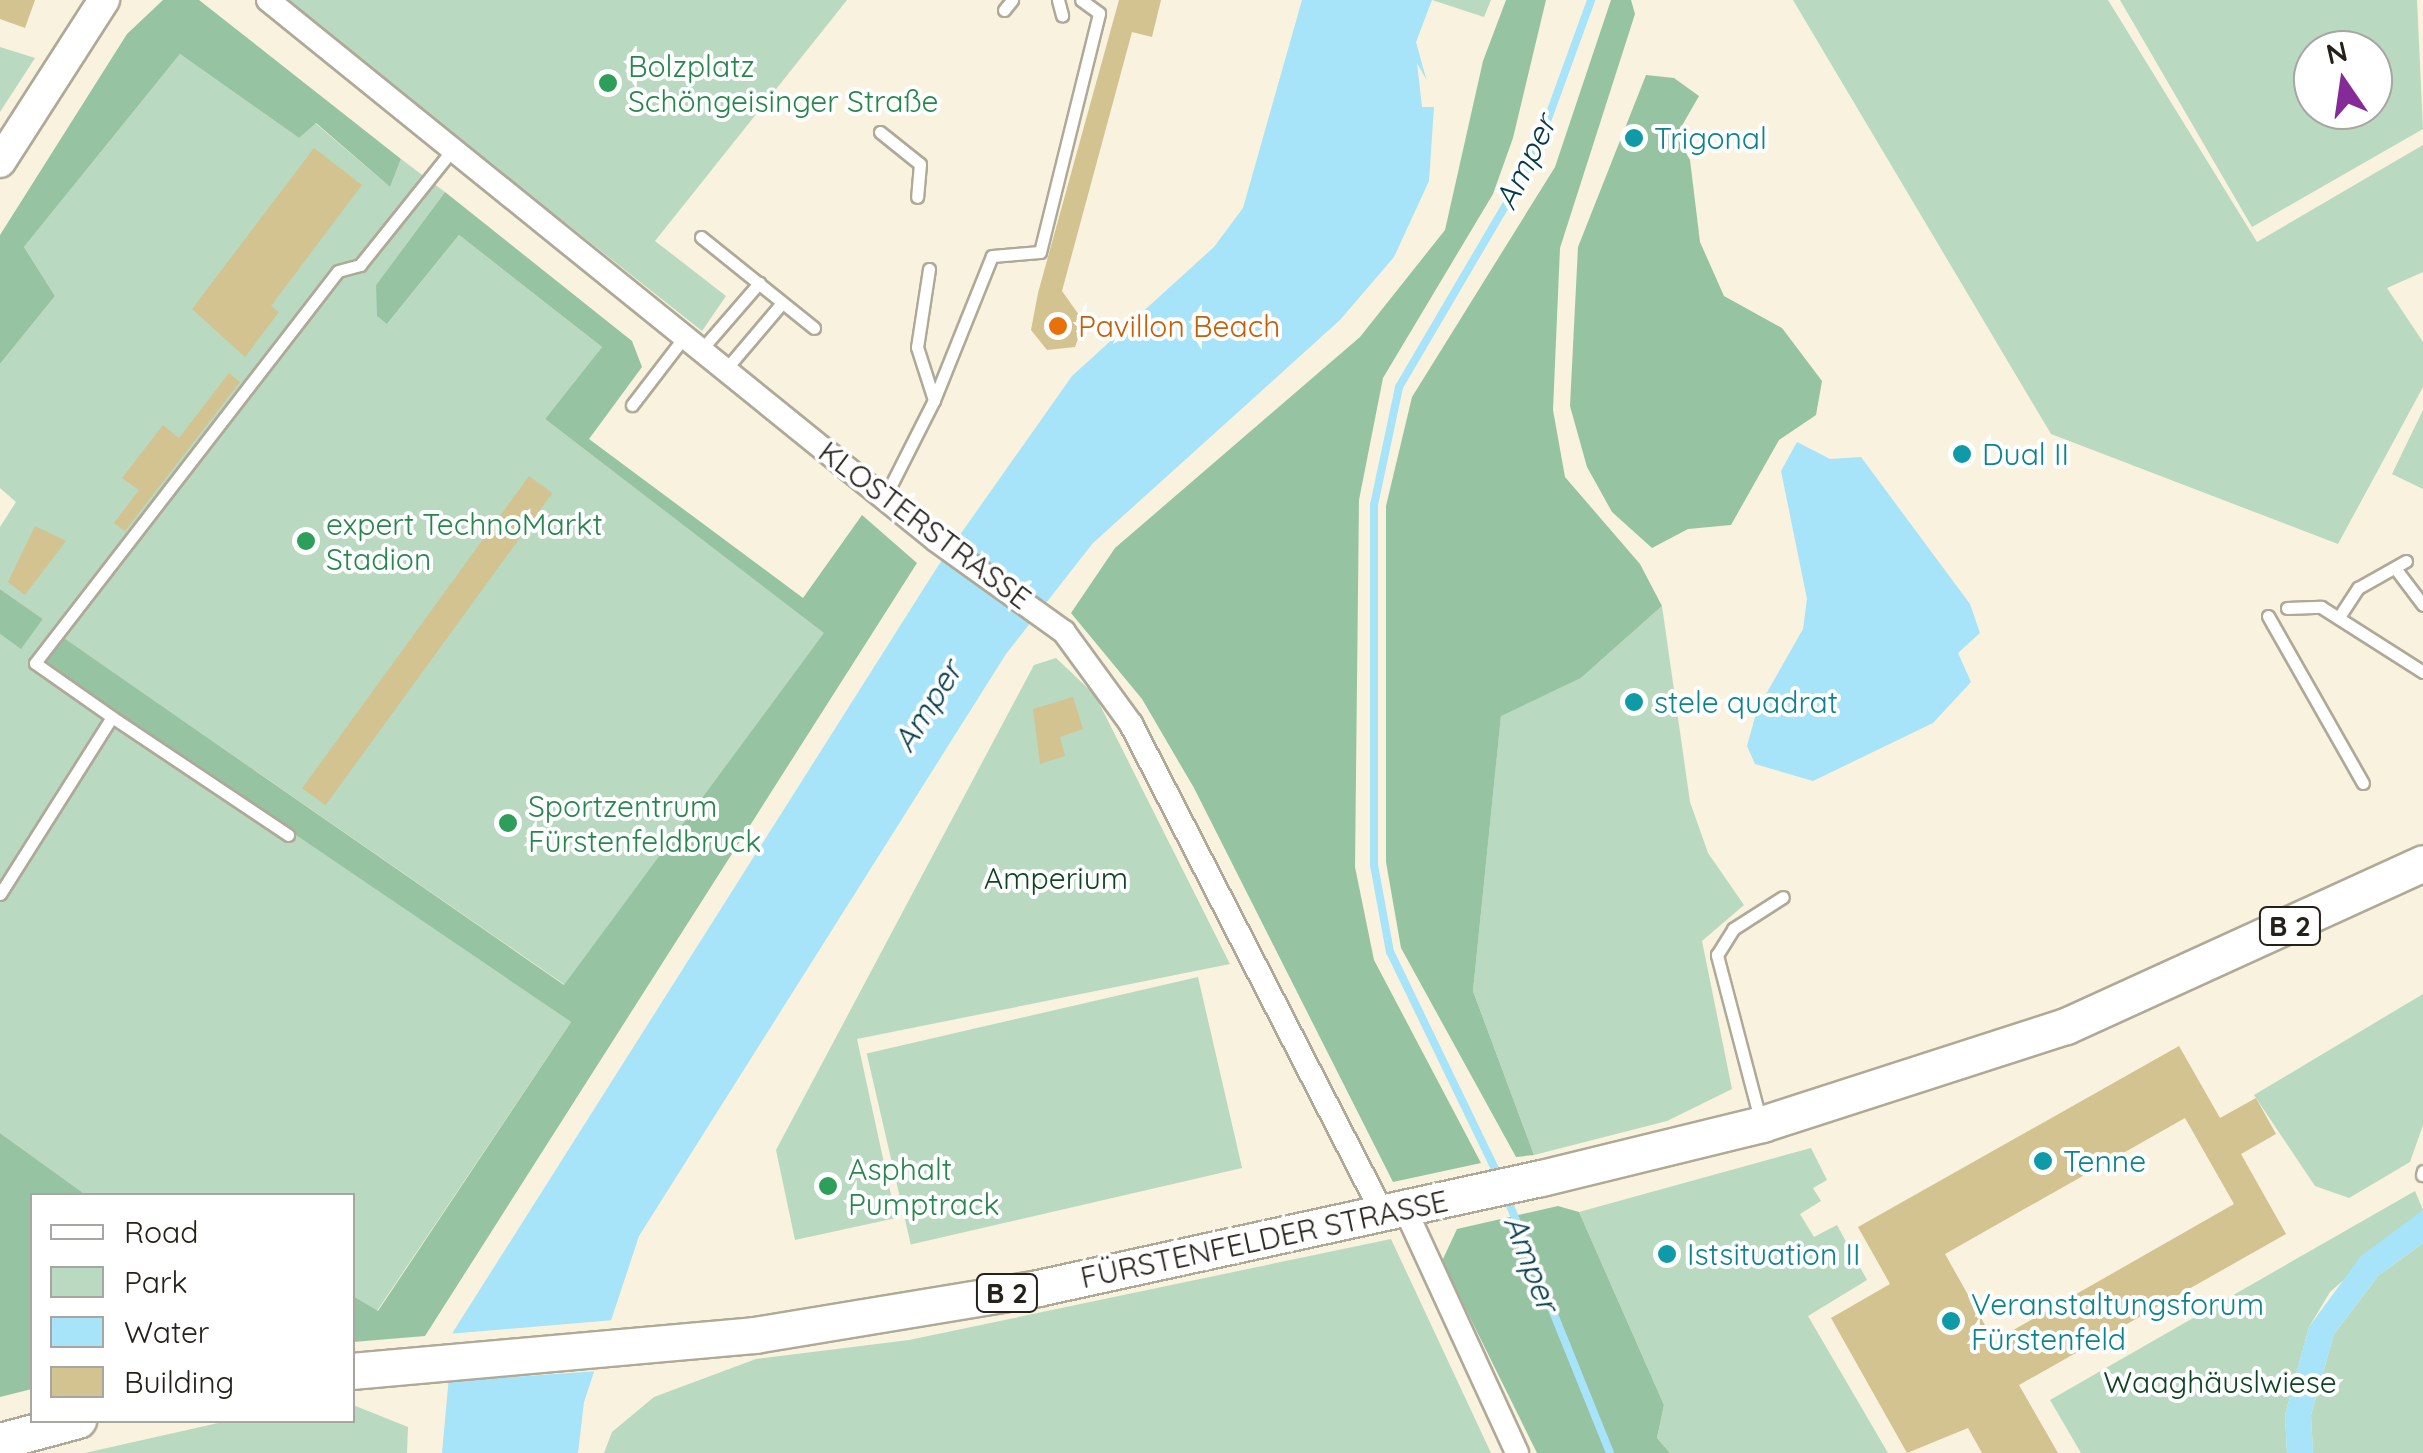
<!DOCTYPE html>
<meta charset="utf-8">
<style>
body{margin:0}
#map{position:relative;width:2423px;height:1453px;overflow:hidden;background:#f8f2de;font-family:Quicksand,sans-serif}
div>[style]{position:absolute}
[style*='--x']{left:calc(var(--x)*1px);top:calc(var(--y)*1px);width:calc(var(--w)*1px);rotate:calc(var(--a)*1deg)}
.green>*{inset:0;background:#b9d9c1;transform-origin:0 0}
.forest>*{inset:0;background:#96c4a2}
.water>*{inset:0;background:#a7e3f9}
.pier>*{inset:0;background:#f8f2de}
.stream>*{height:8px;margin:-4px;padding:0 4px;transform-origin:4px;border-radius:4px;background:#a7e3f9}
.building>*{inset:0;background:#d3c391;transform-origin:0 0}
.roads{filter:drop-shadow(2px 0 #afa997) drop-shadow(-2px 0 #afa997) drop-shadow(0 2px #afa997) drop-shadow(0 -2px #afa997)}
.lane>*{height:11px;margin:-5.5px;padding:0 5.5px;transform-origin:5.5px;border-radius:5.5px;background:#fff}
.street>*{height:22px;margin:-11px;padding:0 11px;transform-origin:11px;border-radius:11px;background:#fff}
.secondary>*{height:30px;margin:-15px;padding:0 15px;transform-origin:15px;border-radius:15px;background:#fff}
.primary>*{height:35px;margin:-17.5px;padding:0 17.5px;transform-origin:17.5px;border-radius:17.5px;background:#fff}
.dots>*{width:28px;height:28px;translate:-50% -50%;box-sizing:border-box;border:5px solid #fff;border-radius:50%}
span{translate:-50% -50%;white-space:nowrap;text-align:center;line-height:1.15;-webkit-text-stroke:8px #fff;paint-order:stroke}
.shield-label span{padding:2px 8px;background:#fff;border:2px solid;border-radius:8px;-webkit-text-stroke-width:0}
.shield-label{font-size:28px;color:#24211a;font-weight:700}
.leisure-label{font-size:30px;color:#27864d}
.left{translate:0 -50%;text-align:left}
.culture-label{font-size:30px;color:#0d838f}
.food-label{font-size:30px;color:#c56008}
.street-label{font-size:30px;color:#24211a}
.park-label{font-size:30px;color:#0e4424}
.water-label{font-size:32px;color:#013a49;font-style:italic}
.legend{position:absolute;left:30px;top:1193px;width:325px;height:230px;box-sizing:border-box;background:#fff;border:2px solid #a7a6a3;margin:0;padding:12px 18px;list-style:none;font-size:30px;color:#24211a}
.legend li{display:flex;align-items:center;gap:20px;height:50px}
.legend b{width:50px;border:2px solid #a7a6a3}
.north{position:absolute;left:2293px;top:30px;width:100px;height:100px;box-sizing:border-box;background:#fff;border:2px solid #a7a6a3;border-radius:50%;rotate:347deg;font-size:28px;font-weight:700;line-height:40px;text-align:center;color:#24211a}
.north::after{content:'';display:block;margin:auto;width:35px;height:45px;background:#852a96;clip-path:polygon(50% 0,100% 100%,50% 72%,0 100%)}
</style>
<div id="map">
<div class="green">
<i style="clip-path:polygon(284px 0,847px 0,655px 241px,726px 296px,702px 331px)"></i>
<i style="clip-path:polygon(1432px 0,1491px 0,1484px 17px)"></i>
<i style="clip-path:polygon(1793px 0,2108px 0,2257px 242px,2423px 145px,2423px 272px,2387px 288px,2423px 342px,2423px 387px,2338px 544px,2051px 434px)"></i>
<i style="clip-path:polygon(evenodd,2120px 0,2417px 0,2423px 129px,2252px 227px,2120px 0,2313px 50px,2373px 50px,2373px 110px,2313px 110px,2313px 50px)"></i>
<i style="clip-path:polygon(0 47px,35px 58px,0 112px)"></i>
<i style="clip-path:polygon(180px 54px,299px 138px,315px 123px,390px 187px,401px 159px,445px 192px,376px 285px,388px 323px,459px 235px,602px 347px,545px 419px,825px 633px,565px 985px,62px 637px,41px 661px,571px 1022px,377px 1311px,353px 1296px,352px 1196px,86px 1195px,0 1133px,0 634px,21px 648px,43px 619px,0 589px,0 527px,16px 502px,0 488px,0 364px,55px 296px,24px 247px)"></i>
<i style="clip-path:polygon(2423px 410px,2423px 489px,2392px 474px)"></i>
<i style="clip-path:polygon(1662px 606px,1690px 802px,1708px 853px,1744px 905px,1702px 941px,1732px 1089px,1667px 1121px,1534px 1155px,1473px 991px,1501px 715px,1581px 678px)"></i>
<i style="clip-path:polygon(1056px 658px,1095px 695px,1230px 964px,857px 1039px,896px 1218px,795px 1240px,776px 1150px,1034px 665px)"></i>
<i style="left:1198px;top:977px;width:196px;height:340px;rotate:77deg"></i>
<i style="clip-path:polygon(2423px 994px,2423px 1125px,2410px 1162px,2349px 1198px,2315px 1186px,2254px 1095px)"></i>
<i style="clip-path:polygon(1811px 1148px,1827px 1180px,1813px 1188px,1821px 1201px,1800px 1214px,1814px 1237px,1837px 1225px,1867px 1280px,1808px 1316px,1888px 1453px,1670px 1453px,1657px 1438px,1664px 1405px,1579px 1212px)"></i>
<i style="clip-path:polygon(2415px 1191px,2423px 1210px,2330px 1292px,2309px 1327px,2285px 1415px,2287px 1453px,2081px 1453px,2050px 1400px)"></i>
<i style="clip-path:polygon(1391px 1239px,1491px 1453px,604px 1453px,612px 1432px,654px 1397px,756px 1359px,909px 1340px)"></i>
<i style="clip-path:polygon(2423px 1243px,2423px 1453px,2313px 1453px,2311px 1415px,2334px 1334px,2378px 1276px)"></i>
<i style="clip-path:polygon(353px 1405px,408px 1427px,407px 1453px,85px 1453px,227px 1421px,352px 1420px)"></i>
</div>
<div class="forest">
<i style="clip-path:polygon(163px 0,199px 0,401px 159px,390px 187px,316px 123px,299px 138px,180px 54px,24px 247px,55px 296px,0 364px,0 235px,127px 34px)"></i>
<i style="clip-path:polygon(1506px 0,1546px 0,1513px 138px,1493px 194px,1383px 378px,1359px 500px,1355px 867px,1374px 960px,1481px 1163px,1393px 1182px,1194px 788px,1142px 699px,1071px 613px,1115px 548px,1360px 337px,1445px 230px,1483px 61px)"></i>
<i style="clip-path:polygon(1611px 0,1631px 0,1635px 14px,1560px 248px,1553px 410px,1565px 477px,1640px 564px,1662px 606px,1581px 678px,1501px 716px,1473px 991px,1534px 1155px,1516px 1157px,1401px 948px,1386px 862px,1386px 506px,1412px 397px,1555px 167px)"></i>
<i style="clip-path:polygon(1646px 75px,1674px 78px,1699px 96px,1676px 136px,1690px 160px,1700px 242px,1724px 296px,1782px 328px,1822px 381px,1816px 415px,1779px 440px,1731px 525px,1688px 529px,1652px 548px,1612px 512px,1587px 467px,1570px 406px,1578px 247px)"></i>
<i style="clip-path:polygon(445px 192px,632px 341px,642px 367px,589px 439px,803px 598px,862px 515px,917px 563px,425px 1336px,353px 1342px,353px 1296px,378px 1311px,571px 1022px,40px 661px,61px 636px,564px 985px,824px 633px,545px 419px,602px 347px,459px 235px,387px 324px,377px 316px,376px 285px)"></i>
<i style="clip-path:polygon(0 589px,43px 619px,21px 649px,0 634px)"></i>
<i style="clip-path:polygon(0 1133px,86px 1195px,32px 1196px,32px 1389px,0 1397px)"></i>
<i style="clip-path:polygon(1558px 1206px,1579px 1212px,1664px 1405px,1657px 1438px,1670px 1453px,1537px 1453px,1442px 1261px,1457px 1229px)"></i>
</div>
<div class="water">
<i style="clip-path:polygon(1302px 0,1432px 0,1416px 42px,1434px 107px,1429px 181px,1394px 257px,1340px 320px,1093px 543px,1006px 654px,639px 1236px,584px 1402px,578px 1453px,442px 1453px,453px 1332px,938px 566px,1072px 376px,1214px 247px,1243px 208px)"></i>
<i style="clip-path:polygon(1797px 442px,1830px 459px,1861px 457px,1970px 604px,1980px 633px,1958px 653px,1971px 682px,1933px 723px,1813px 781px,1755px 764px,1747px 746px,1757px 710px,1803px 629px,1807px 599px,1781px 471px)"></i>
<i style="clip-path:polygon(2423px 1210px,2423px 1243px,2378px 1276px,2334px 1334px,2311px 1415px,2313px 1453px,2287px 1453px,2285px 1415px,2309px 1327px,2361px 1256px)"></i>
</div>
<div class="pier">
<i style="clip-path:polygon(1417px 63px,1434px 93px,1434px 107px,1422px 107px)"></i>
<i style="clip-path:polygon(614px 1320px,599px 1371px,441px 1382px,448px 1334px)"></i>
</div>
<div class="stream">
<i style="--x:1498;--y:1175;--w:248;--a:-115.8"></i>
<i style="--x:1390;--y:952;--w:88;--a:-100.4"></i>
<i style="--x:1374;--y:865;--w:360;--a:-90"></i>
<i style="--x:1374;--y:505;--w:121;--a:-78"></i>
<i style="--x:1399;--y:387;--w:267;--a:-59.6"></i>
<i style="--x:1534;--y:157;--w:167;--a:-70"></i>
<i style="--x:1505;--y:1193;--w:280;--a:68"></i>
</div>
<div class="building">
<i style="clip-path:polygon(0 0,35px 0,25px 28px,0 19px)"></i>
<i style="clip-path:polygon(1119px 0,1161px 0,1152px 37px,1132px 32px,1062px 291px,1084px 322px,1075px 347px,1047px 350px,1031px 330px,1038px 293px)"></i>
<i style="clip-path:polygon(314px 148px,362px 185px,271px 306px,279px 312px,245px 357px,192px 309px)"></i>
<i style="clip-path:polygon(229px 373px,240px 382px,125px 531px,114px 523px,139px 490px,122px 478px,163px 425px,179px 438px)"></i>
<i style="left:529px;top:476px;width:29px;height:386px;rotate:36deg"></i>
<i style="clip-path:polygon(35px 526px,66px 541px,25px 595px,8px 582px)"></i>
<i style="clip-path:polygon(1073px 697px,1083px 729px,1060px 737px,1065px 756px,1040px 764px,1033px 709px)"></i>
<i style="clip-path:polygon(evenodd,2179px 1046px,2220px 1118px,2256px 1098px,2276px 1134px,2241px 1154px,2286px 1234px,2019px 1385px,2058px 1453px,1982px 1453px,1968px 1428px,1907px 1453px,1831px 1318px,1890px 1284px,1858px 1227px,2179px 1046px,2185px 1118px,2234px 1204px,1994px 1341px,1945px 1254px,2185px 1118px)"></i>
</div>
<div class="roads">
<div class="lane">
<i style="--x:1058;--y:0;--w:16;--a:75"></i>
<i style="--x:1004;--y:10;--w:13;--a:-51"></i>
<i style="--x:880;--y:132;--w:51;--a:38.7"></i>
<i style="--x:920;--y:164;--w:33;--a:95"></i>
<i style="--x:701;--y:237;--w:145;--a:38.8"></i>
<i style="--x:929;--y:269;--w:79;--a:98.7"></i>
<i style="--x:917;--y:347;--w:56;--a:72.2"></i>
<i style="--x:934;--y:400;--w:155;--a:-68.1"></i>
<i style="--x:992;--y:256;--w:48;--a:-4.8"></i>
<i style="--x:1040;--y:252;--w:246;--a:-76.1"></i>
<i style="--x:1099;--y:13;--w:22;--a:-144"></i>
<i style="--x:701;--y:350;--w:89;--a:-49.1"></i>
<i style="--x:726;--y:369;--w:87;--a:-49.7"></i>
<i style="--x:632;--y:405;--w:87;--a:-52.5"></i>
<i style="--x:885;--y:497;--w:109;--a:-63.2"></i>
<i style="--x:2395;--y:568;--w:46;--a:52.9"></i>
<i style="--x:2287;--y:608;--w:34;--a:-2"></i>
<i style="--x:2321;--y:607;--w:121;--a:32.5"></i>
<i style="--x:2268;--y:616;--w:192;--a:60.4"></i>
<i style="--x:2339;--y:617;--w:35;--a:-57"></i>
<i style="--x:2358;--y:588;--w:55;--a:-29.4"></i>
<i style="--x:112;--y:717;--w:212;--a:33.8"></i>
<i style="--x:0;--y:894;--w:209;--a:-57.7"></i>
<i style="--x:112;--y:717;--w:94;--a:-145"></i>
<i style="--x:35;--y:663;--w:495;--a:-52.3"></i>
<i style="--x:338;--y:271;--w:23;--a:-15"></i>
<i style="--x:360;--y:265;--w:149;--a:-51.3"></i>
<i style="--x:1760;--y:1119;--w:170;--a:-104.7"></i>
<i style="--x:1717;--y:955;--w:31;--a:-58"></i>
<i style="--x:1733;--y:929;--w:59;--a:-32.6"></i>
<i style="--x:2422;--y:1175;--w:4;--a:-76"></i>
</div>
<div class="street">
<i style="--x:268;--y:0;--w:860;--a:38.96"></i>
<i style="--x:937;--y:541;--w:156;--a:35.6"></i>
<i style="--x:1064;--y:632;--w:114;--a:53.9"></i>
<i style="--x:1131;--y:724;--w:551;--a:62.78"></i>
<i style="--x:1405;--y:1209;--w:268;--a:65.3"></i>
</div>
<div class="secondary">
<i style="--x:0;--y:162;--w:193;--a:-57.3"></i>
</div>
<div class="primary">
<i style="--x:352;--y:1371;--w:405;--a:-5.1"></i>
<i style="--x:755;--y:1335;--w:287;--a:-9.4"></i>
<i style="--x:1038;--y:1288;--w:515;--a:-12.34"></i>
<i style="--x:1541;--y:1178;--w:228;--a:-13.7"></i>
<i style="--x:1762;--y:1124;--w:319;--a:-17.9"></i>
<i style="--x:2066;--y:1026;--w:392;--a:-24.5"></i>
<i style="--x:0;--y:1441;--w:81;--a:-15.1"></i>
</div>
</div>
<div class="dots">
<i style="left:608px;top:83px;background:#2e9e5b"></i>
<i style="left:1634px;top:138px;background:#0f9aa8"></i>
<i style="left:1058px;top:326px;background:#e8710a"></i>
<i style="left:1962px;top:454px;background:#0f9aa8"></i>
<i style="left:306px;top:541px;background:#2e9e5b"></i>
<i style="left:1634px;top:702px;background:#0f9aa8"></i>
<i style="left:508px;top:823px;background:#2e9e5b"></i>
<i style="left:2043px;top:1161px;background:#0f9aa8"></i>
<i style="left:828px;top:1186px;background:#2e9e5b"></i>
<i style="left:1667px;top:1254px;background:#0f9aa8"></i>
<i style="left:1951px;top:1321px;background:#0f9aa8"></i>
</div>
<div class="shield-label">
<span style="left:2290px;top:926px">B 2</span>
<span style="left:1007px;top:1293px">B 2</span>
</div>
<div class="leisure-label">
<span class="left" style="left:628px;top:83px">Bolzplatz<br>Schöngeisinger Straße</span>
<span class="left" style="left:326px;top:541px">expert TechnoMarkt<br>Stadion</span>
<span class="left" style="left:528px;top:823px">Sportzentrum<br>Fürstenfeldbruck</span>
<span class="left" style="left:848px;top:1186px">Asphalt<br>Pumptrack</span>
</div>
<div class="culture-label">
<span class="left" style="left:1654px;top:138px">Trigonal</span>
<span class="left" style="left:1982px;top:454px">Dual II</span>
<span class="left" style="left:1654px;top:702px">stele quadrat</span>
<span class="left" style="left:2063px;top:1161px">Tenne</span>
<span class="left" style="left:1687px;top:1254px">Istsituation II</span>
<span class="left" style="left:1971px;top:1321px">Veranstaltungsforum<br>Fürstenfeld</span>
</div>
<div class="food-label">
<span class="left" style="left:1078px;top:326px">Pavillon Beach</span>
</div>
<div class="street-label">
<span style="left:925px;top:525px;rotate:37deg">KLOSTERSTRASSE</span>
<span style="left:1264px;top:1239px;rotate:-12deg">FÜRSTENFELDER STRASSE</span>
</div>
<div class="park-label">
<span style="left:1056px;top:878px">Amperium</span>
<span style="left:2220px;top:1382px">Waaghäuslwiese</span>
</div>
<div class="water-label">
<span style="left:1525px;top:162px;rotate:-64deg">Amper</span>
<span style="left:927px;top:706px;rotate:-58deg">Amper</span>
<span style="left:1532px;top:1263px;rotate:69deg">Amper</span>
</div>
<ul class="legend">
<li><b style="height:12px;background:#fff"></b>Road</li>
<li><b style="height:28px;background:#b9d9c1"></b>Park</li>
<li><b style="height:28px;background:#a7e3f9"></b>Water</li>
<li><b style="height:28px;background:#d3c391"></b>Building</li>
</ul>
<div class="north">N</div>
</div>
